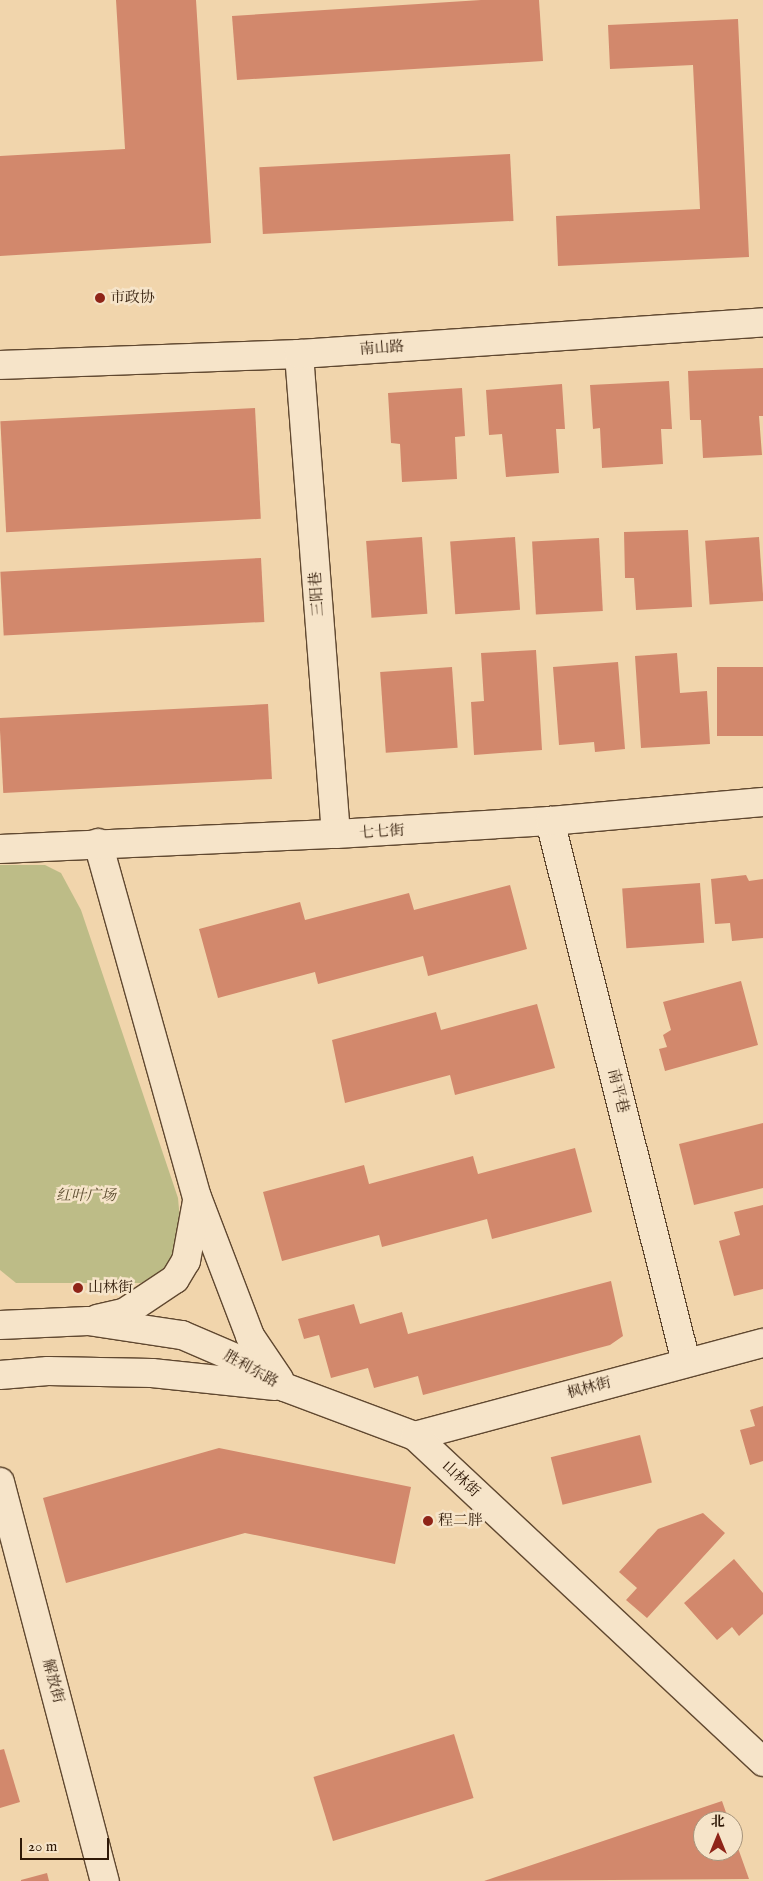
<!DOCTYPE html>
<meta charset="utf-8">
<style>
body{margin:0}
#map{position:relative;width:763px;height:1881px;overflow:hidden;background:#f1d5ac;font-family:"IM FELL English","Noto Serif SC",serif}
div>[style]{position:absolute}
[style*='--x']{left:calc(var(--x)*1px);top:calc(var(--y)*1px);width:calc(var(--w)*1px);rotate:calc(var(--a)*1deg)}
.green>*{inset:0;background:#bdbc87}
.building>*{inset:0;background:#d2886c;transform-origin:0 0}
.roads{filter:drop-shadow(1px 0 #604830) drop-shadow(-1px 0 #604830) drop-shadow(0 1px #604830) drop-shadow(0 -1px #604830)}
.street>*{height:28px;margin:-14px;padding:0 14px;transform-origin:14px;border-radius:14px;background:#f6e4c9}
.secondary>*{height:28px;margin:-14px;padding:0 14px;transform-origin:14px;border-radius:14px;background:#f6e4c9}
.dots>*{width:14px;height:14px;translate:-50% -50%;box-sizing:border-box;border:2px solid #f6e4c9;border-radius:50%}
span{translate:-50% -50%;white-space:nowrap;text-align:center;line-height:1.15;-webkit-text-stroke:5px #f6e4c9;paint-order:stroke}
.poi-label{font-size:15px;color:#2f1907}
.left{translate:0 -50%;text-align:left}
.street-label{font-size:15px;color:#2f1907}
.park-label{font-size:15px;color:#5a4a2d;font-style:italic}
.north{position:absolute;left:693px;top:1811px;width:50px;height:50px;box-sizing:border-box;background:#f6e4c9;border:1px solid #a6937b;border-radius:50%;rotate:0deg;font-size:14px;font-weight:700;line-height:20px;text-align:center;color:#2f1907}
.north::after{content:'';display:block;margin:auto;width:18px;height:22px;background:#8f2418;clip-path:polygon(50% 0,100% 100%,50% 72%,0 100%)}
.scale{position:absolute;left:20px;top:1838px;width:89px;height:22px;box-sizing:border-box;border:2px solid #2f1907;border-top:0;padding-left:6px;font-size:15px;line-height:18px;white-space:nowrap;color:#2f1907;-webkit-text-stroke:4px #f6e4c9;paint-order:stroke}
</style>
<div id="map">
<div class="green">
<i style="clip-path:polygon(0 865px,45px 865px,61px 873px,81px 910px,178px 1198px,181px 1232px,175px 1259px,160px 1273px,141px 1283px,16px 1283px,0 1270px)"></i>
</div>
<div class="building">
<i style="clip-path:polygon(116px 0,196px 0,211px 243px,0 256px,0 156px,125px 149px)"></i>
<i style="clip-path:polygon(481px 0,539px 0,543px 61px,237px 80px,232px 16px)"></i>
<i style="clip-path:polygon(738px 19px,749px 257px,558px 266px,556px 216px,700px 209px,693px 65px,610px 69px,608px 25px)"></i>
<i style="left:510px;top:154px;width:67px;height:251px;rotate:87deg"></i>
<i style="clip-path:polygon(763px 368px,763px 416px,759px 416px,762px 455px,703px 458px,701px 420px,690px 420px,688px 371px)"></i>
<i style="clip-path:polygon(669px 381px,672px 429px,661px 429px,663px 464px,602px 468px,600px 428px,593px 429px,590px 385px)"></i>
<i style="clip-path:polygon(562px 384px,565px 429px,556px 429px,559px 473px,506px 477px,502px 434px,489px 435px,486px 390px)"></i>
<i style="clip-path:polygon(462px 388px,465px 436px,455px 437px,457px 479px,402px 482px,400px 444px,391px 443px,388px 393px)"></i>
<i style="left:255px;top:408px;width:111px;height:255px;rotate:87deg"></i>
<i style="clip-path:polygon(688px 530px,692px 607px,636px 610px,634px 578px,625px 578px,624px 532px)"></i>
<i style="left:422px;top:537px;width:77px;height:56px;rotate:86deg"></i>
<i style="left:515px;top:537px;width:73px;height:65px;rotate:86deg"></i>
<i style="left:759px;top:537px;width:64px;height:54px;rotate:86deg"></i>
<i style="left:599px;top:538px;width:73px;height:67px;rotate:87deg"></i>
<i style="left:261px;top:558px;width:64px;height:261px;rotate:87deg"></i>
<i style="clip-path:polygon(536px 650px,542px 750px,474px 755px,471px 702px,484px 701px,481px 653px)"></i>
<i style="clip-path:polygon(677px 653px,680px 693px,707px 691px,710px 744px,641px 748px,635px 656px)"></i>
<i style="clip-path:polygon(618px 662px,625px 749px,595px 752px,594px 742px,559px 745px,553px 667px)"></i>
<i style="left:452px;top:667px;width:81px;height:72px;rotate:86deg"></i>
<i style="left:763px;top:667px;width:69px;height:46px;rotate:90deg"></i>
<i style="left:268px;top:704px;width:75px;height:269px;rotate:87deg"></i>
<i style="clip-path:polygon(746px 875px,749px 881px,763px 879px,763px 938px,732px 941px,730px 923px,715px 924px,711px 879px)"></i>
<i style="left:700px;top:883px;width:60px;height:78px;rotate:86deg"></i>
<i style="clip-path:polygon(510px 885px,527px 949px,428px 976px,423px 956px,318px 984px,315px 972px,218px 998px,199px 929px,300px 902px,305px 920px,409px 893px,414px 910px)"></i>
<i style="clip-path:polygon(741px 981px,758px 1045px,665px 1071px,659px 1049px,667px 1047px,663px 1035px,671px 1030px,663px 1002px)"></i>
<i style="clip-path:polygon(537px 1004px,555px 1068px,455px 1095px,450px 1075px,345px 1103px,332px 1040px,436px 1012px,441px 1030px)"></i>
<i style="clip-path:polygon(763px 1123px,763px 1188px,694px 1205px,679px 1144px)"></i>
<i style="clip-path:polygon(575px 1148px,592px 1212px,492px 1239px,487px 1219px,382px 1247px,379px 1235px,282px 1261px,263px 1192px,364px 1165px,369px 1184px,473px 1156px,478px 1174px)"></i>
<i style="clip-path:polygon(763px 1205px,763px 1289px,734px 1296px,719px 1241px,740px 1235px,734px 1212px)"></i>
<i style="clip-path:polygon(611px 1281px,623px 1336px,610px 1345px,423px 1395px,418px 1376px,374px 1388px,368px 1368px,331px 1378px,319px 1335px,304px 1339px,298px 1319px,354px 1304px,360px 1324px,402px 1312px,408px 1334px)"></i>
<i style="clip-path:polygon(763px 1406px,763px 1461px,750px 1465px,740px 1430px,755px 1426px,750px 1410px)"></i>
<i style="left:640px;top:1435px;width:49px;height:92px;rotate:76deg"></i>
<i style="clip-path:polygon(219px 1448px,411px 1487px,395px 1564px,245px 1533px,66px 1583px,43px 1498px)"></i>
<i style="clip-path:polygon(703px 1513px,725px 1533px,647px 1618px,626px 1600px,637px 1588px,619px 1572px,658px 1529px)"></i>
<i style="clip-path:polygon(734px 1559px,763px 1593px,763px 1614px,739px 1636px,732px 1627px,717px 1640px,684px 1603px)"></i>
<i style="left:454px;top:1734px;width:67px;height:147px;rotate:73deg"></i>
<i style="clip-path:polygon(4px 1749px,20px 1802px,0 1808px,0 1750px)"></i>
<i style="clip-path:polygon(722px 1801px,729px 1821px,703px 1821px,703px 1851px,733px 1851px,733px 1834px,749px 1879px,484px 1881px)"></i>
<i style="clip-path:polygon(47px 1873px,49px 1881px,21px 1881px,21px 1880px)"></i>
</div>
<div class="roads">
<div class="street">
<i style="--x:299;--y:354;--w:481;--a:85.6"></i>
<i style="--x:550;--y:821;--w:558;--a:75.89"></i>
<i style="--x:415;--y:1436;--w:360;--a:-15"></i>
<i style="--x:0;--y:1482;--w:413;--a:75.3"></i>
</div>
<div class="secondary">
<i style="--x:0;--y:365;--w:299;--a:-2.1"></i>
<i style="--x:299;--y:354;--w:465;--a:-3.9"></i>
<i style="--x:98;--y:843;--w:368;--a:74.4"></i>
<i style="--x:197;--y:1197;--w:149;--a:69.1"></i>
<i style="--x:250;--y:1336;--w:52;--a:56"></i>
<i style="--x:0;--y:849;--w:336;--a:-2.6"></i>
<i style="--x:336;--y:834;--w:214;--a:-3.5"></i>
<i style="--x:550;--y:821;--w:214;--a:-5.1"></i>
<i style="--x:97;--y:1319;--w:28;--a:-13"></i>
<i style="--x:124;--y:1313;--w:61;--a:-33.7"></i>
<i style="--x:175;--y:1279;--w:21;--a:-59"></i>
<i style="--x:186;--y:1261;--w:61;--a:-79.6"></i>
<i style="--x:0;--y:1325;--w:88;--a:-2.6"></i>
<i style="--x:88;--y:1321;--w:95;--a:8.5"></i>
<i style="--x:182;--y:1335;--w:63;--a:23.3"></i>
<i style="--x:240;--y:1360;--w:52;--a:31.5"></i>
<i style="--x:284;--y:1387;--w:140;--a:20.5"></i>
<i style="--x:415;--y:1436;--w:477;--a:43.1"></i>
<i style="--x:0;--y:1375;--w:48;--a:-4.8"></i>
<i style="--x:48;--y:1371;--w:104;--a:1.1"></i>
<i style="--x:152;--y:1373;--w:124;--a:6"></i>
</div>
</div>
<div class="dots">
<i style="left:100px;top:298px;background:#8f2418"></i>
<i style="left:78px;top:1288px;background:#8f2418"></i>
<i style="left:428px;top:1521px;background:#8f2418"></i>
</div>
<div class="poi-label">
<span class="left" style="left:110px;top:298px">市政协</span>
<span class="left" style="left:88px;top:1288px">山林街</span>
<span class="left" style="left:438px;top:1521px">程二胖</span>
</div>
<div class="street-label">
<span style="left:382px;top:348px;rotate:-4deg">南山路</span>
<span style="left:317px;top:594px;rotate:-94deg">三阳巷</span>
<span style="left:382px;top:832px;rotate:-4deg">七七街</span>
<span style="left:618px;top:1091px;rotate:76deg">南平巷</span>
<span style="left:251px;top:1369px;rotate:29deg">胜利东路</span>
<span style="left:589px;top:1388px;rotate:-15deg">枫林街</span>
<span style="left:461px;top:1479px;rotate:43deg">山林街</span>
<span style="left:53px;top:1681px;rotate:75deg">解放街</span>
</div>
<div class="park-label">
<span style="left:86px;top:1196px">红叶广场</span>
</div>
<div class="north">北</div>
<div class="scale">20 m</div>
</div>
